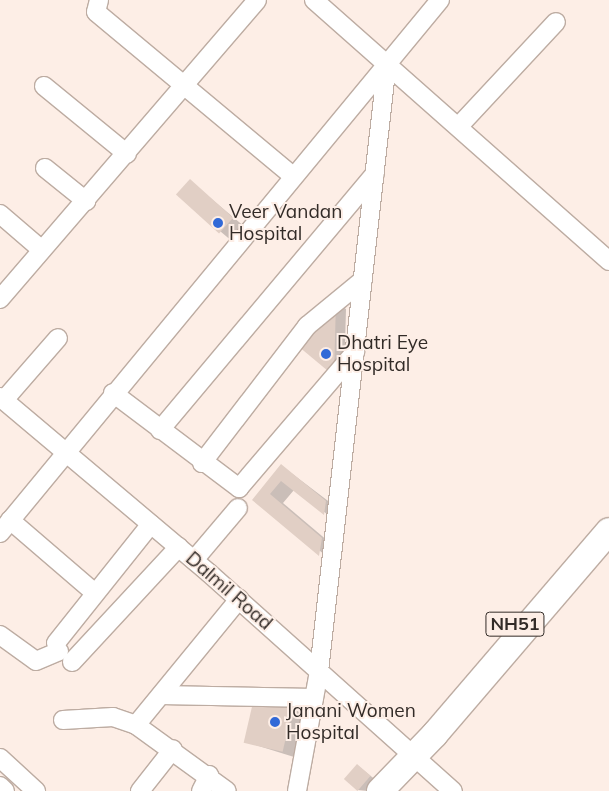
<!DOCTYPE html>
<style>
body{margin:0}
#map{position:relative;width:609px;height:791px;overflow:hidden;background:#fdeee6;font-family:Mulish,sans-serif}
div>[style]{position:absolute}
[style*='--x']{left:calc(var(--x)*1px);top:calc(var(--y)*1px);width:calc(var(--w)*1px);rotate:calc(var(--a)*1deg)}
.shadow>*{inset:0;background:#0003;transform-origin:0 0}
.building>*{inset:0;background:#e1cfc5;transform-origin:0 0}
.roads{filter:drop-shadow(1px 0 #bdaca2) drop-shadow(-1px 0 #bdaca2) drop-shadow(0 1px #bdaca2) drop-shadow(0 -1px #bdaca2)}
.minor>*{height:18px;margin:-9px;padding:0 9px;transform-origin:9px;border-radius:9px;background:#fff}
.highway>*{height:26px;margin:-13px;padding:0 13px;transform-origin:13px;border-radius:13px;background:#fff}
.dots>*{width:14px;height:14px;translate:-50% -50%;box-sizing:border-box;border:2px solid #fdeee6;border-radius:50%}
span{translate:-50% -50%;white-space:nowrap;text-align:center;line-height:1.15;-webkit-text-stroke:4px #fdeee6;paint-order:stroke}
.shield-label span{padding:1px 4px;background:#fdeee6;border:1px solid;border-radius:4px;-webkit-text-stroke-width:0}
.shield-label{font-size:18px;color:#322b27;font-weight:700}
.poi-label{font-size:19px;color:#322b27}
.left{translate:0 -50%;text-align:left}
.street-label{font-size:19px;color:#322b27}
</style>
<div id="map">
<div class="shadow">
<i style="left:190px;top:181px;width:69px;height:19px;rotate:40deg"></i>
<i style="clip-path:polygon(336px 303px,346px 309px,344px 381px,300px 346px)"></i>
<i style="clip-path:polygon(282px 466px,340px 510px,338px 522px,294px 490px,283px 503px,335px 547px,334px 562px,254px 499px)"></i>
<i style="clip-path:polygon(292px 708px,303px 714px,294px 757px,246px 742px)"></i>
<i style="clip-path:polygon(357px 765px,377px 781px,368px 791px,358px 790px)"></i>
</div>
<div class="building">
<i style="left:190px;top:179px;width:58px;height:21px;rotate:42deg"></i>
<i style="clip-path:polygon(336px 301px,334px 376px,298px 346px)"></i>
<i style="clip-path:polygon(281px 464px,326px 501px,324px 515px,281px 481px,270px 494px,322px 538px,319px 556px,252px 500px)"></i>
<i style="left:254px;top:698px;width:40px;height:46px;rotate:13deg"></i>
<i style="left:357px;top:764px;width:18px;height:20px;rotate:41deg"></i>
</div>
<div class="roads">
<div class="minor">
<i style="--x:99;--y:0;--w:12;--a:104"></i>
<i style="--x:96;--y:12;--w:256;--a:39.8"></i>
<i style="--x:314;--y:0;--w:394;--a:41.5"></i>
<i style="--x:44;--y:86;--w:107;--a:39.3"></i>
<i style="--x:459;--y:126;--w:142;--a:-47"></i>
<i style="--x:45;--y:168;--w:53;--a:38.8"></i>
<i style="--x:0;--y:214;--w:55;--a:40.6"></i>
<i style="--x:0;--y:299;--w:394;--a:-49.3"></i>
<i style="--x:113;--y:393;--w:158;--a:37"></i>
<i style="--x:239;--y:488;--w:179;--a:-49.5"></i>
<i style="--x:0;--y:397;--w:273;--a:40.1"></i>
<i style="--x:209;--y:573;--w:327;--a:41.8"></i>
<i style="--x:4;--y:400;--w:82;--a:-48.9"></i>
<i style="--x:160;--y:430;--w:334;--a:-50"></i>
<i style="--x:202;--y:463;--w:173;--a:-52.5"></i>
<i style="--x:307;--y:326;--w:72;--a:-39.4"></i>
<i style="--x:10;--y:520;--w:112;--a:40.7"></i>
<i style="--x:0;--y:533;--w:691;--a:-50.46"></i>
<i style="--x:194;--y:560;--w:68;--a:-49.8"></i>
<i style="--x:0;--y:635;--w:44;--a:35.8"></i>
<i style="--x:36;--y:661;--w:25;--a:-23"></i>
<i style="--x:56;--y:643;--w:152;--a:-51.4"></i>
<i style="--x:72;--y:662;--w:157;--a:-47.1"></i>
<i style="--x:161;--y:695;--w:153;--a:1.1"></i>
<i style="--x:63;--y:720;--w:50;--a:-3.4"></i>
<i style="--x:113;--y:717;--w:24;--a:19"></i>
<i style="--x:136;--y:725;--w:112;--a:36"></i>
<i style="--x:136;--y:725;--w:163;--a:-50.7"></i>
<i style="--x:0;--y:758;--w:49;--a:42.5"></i>
<i style="--x:0;--y:786;--w:7;--a:45"></i>
<i style="--x:140;--y:791;--w:53;--a:-51.8"></i>
<i style="--x:201;--y:791;--w:18;--a:-63"></i>
<i style="--x:297;--y:791;--w:122;--a:-79.6"></i>
<i style="--x:319;--y:671;--w:613;--a:-83.63"></i>
</div>
<div class="highway">
<i style="--x:380;--y:791;--w:79;--a:-46"></i>
<i style="--x:435;--y:734;--w:267;--a:-49.4"></i>
</div>
</div>
<div class="dots">
<i style="left:218px;top:223px;background:#3169d7"></i>
<i style="left:326px;top:354px;background:#3169d7"></i>
<i style="left:275px;top:722px;background:#3169d7"></i>
</div>
<div class="shield-label">
<span style="left:515px;top:624px">NH51</span>
</div>
<div class="poi-label">
<span class="left" style="left:229px;top:223px">Veer Vandan<br>Hospital</span>
<span class="left" style="left:337px;top:354px">Dhatri Eye<br>Hospital</span>
<span class="left" style="left:286px;top:722px">Janani Women<br>Hospital</span>
</div>
<div class="street-label">
<span style="left:229px;top:591px;rotate:41deg">Dalmil Road</span>
</div>
</div>
